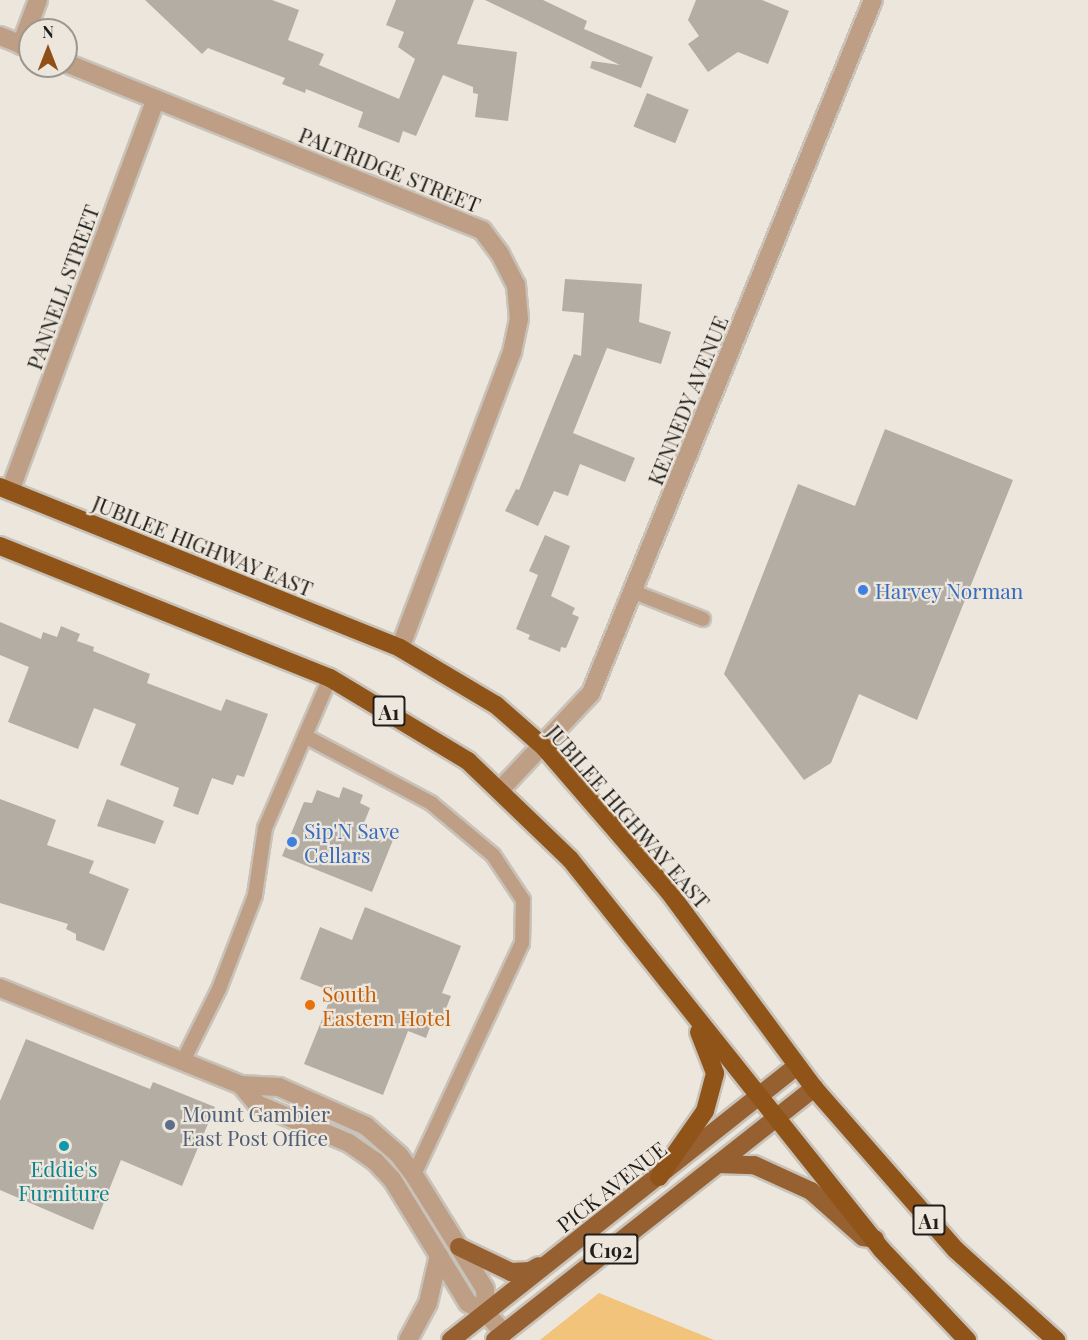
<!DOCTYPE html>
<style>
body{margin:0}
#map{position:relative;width:1088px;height:1340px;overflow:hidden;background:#ede6dc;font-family:"Playfair Display",serif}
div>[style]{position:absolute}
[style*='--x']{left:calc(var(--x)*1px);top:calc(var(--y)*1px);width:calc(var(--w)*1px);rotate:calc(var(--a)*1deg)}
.green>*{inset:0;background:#f2c37a}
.building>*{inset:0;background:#b3ada3;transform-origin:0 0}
.roads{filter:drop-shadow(2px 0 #c8c2b9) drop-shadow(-2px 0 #c8c2b9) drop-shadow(0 2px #c8c2b9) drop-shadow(0 -2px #c8c2b9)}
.service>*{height:14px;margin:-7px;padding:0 7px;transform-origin:7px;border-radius:7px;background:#be9f86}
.minor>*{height:18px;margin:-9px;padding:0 9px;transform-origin:9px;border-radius:9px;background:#be9f86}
.tertiary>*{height:18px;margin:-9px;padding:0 9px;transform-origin:9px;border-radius:9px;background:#be9f86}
.primary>*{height:18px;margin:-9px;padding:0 9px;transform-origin:9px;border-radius:9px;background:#976030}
.trunk>*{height:18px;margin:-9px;padding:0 9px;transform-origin:9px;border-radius:9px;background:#905418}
.dots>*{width:16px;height:16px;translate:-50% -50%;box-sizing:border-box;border:3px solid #ede6dc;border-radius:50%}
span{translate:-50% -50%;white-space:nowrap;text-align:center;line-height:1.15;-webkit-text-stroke:4.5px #ede6dc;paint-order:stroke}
.shield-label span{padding:2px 4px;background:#ede6dc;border:2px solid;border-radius:4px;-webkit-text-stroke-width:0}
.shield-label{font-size:20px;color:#201e1a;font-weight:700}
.street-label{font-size:21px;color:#201e1a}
.shop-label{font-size:21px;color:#366cbe}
.left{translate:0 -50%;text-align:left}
.food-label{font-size:21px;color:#c56008}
.service-label{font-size:21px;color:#4e5e75}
.culture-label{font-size:21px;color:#0d838f}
.north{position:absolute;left:18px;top:18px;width:60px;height:60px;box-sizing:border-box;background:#ede6dc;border:2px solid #9b968e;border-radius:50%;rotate:0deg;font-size:16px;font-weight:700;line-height:24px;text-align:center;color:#201e1a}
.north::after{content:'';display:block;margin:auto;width:21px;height:27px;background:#8f4f17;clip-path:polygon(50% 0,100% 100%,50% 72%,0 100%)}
</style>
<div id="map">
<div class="green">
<i style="clip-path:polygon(599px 1293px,714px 1340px,540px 1340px)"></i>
</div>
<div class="building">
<i style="clip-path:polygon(145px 0,272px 0,299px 10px,288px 40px,324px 54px,319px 65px,399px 99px,415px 59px,398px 47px,404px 32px,386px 25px,396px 0,474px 0,457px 44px,517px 52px,508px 121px,475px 117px,478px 94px,473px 93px,473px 87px,443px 75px,416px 136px,403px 131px,399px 143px,358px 127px,363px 112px,306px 89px,305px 93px,282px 84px,285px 78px,208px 48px,202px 54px)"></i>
<i style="clip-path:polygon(485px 0,543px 0,587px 21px,584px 29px,653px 57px,641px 88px,590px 68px,592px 61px,620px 65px)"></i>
<i style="clip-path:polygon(696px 0,762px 0,789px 11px,768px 64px,738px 52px,708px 72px,688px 44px,699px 36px,688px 20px)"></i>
<i style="left:647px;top:93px;width:45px;height:36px;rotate:22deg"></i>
<i style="clip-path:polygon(565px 279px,642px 284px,639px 322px,671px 332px,661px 364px,607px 348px,573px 433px,635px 458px,625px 482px,580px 464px,568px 496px,554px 491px,538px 526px,505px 511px,516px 489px,519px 490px,574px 354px,581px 356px,584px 313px,562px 311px)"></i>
<i style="clip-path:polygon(885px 429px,1013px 480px,917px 720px,859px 694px,831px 763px,804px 780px,724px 674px,798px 484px,855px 506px)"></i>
<i style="clip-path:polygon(545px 535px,570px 546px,551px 596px,575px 608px,572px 614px,579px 617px,566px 648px,561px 647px,560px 652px,528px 639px,530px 635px,516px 629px,538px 575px,529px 571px)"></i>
<i style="clip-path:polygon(0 622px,41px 639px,43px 632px,57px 637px,61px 626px,80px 634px,77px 641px,94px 647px,93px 651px,150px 674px,147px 683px,221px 711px,226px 699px,268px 714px,244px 777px,237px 775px,233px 785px,212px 778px,198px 815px,173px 806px,179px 788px,120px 765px,136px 724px,94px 708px,78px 749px,8px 722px,29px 667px,0 655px)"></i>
<i style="clip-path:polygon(343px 787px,363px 795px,360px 803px,370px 808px,362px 828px,393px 840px,372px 892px,282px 856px,304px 802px,312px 803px,317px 790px,339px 798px)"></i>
<i style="clip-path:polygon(0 799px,56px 820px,47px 845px,94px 861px,89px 873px,129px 889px,104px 951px,76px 940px,76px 934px,66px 929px,68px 924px,0 903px)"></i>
<i style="clip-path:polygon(107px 799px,164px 821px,155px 844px,97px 826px)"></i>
<i style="clip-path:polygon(365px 907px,461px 946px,442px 993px,451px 996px,443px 1016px,435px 1014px,426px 1038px,408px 1031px,383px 1095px,304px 1064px,333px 992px,300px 979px,320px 927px,352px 940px)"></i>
<i style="clip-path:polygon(26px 1039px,150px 1089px,153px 1082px,215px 1107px,182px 1186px,121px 1160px,93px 1230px,0 1190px,0 1101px)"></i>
</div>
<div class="roads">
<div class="service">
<i style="--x:634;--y:592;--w:74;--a:21.4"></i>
<i style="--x:305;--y:736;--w:143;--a:28"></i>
<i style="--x:431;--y:803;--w:81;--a:40"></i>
<i style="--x:493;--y:855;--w:54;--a:56.3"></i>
<i style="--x:523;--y:900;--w:43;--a:91.3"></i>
<i style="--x:522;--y:943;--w:256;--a:115"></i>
<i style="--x:183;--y:1061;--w:80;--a:-63.4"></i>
<i style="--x:219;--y:989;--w:101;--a:-69"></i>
<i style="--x:255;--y:895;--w:68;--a:-81.5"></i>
<i style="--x:265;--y:828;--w:163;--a:-66.6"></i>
</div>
<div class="minor">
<i style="--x:0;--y:36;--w:32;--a:22"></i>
<i style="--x:21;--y:45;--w:48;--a:-69.3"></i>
<i style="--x:66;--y:63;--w:448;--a:21.9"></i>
<i style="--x:482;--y:230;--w:30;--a:53"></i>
<i style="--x:500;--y:254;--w:35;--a:63"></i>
<i style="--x:516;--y:285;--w:34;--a:85"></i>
<i style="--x:519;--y:319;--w:34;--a:102"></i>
<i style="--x:512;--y:352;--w:316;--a:110.7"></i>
<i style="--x:10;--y:491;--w:418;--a:-69.6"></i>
</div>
<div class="tertiary">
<i style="--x:500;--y:790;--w:133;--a:-46.8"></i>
<i style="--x:591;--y:693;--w:748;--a:-67.86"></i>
<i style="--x:0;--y:988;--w:260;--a:21.9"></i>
<i style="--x:241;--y:1085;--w:38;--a:3"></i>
<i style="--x:279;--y:1087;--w:95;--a:24.1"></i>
<i style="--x:366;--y:1126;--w:44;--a:41.3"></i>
<i style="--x:399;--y:1155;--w:25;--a:53"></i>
<i style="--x:414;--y:1175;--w:134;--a:58.1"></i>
<i style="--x:485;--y:1289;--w:24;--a:88"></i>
<i style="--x:241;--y:1085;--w:25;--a:50"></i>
<i style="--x:257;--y:1104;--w:100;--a:23"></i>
<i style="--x:349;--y:1143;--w:32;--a:35"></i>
<i style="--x:375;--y:1161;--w:25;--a:47"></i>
<i style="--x:392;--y:1179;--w:145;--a:58.5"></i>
<i style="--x:468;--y:1303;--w:21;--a:29"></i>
<i style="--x:486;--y:1313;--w:27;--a:48"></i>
<i style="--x:408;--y:1340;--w:42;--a:-61.6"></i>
<i style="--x:428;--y:1303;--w:49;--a:-77.1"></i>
</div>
<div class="primary">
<i style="--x:718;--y:1164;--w:36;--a:2"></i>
<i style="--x:754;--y:1165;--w:63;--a:24.5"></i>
<i style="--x:811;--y:1191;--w:69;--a:41.5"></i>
<i style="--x:863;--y:1237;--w:12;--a:9"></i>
<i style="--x:459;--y:1247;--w:58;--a:25.7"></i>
<i style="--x:511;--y:1272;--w:19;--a:-3"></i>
<i style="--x:530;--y:1271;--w:10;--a:-29"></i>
<i style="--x:451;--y:1340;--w:441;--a:-38.4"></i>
<i style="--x:495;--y:1340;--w:407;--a:-38.3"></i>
</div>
<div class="trunk">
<i style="--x:0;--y:487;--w:431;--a:21.9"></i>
<i style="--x:400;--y:648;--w:112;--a:30.7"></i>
<i style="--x:496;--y:705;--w:64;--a:41.2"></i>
<i style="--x:544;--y:747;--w:191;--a:49.2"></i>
<i style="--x:669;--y:892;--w:244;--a:53.5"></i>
<i style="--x:814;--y:1088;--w:215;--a:48.8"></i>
<i style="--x:956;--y:1250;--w:135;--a:42"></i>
<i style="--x:0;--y:546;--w:355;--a:21.8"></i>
<i style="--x:330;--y:678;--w:161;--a:31"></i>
<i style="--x:468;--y:761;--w:141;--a:43.9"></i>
<i style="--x:570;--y:859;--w:500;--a:51.41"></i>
<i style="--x:882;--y:1250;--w:124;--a:46.6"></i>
<i style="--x:659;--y:1177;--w:80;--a:-55.1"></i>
<i style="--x:705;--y:1111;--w:39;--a:-75"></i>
<i style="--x:715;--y:1073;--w:44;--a:-111.3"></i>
</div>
</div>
<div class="dots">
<i style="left:863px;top:590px;background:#3f7fe0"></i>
<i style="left:292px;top:842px;background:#3f7fe0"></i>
<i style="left:310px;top:1005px;background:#e8710a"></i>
<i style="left:170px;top:1125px;background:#5c6f8a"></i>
<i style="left:64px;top:1146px;background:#0f9aa8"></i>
</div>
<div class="shield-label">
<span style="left:389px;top:711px">A1</span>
<span style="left:929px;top:1220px">A1</span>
<span style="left:611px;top:1249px">C192</span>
</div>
<div class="street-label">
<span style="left:390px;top:169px;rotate:22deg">PALTRIDGE STREET</span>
<span style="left:62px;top:287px;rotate:-70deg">PANNELL STREET</span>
<span style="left:687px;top:400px;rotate:-68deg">KENNEDY AVENUE</span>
<span style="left:203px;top:545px;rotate:22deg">JUBILEE HIGHWAY EAST</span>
<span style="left:629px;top:816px;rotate:49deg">JUBILEE HIGHWAY EAST</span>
<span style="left:611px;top:1186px;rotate:-38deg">PICK AVENUE</span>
</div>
<div class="shop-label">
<span class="left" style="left:875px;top:590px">Harvey Norman</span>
<span class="left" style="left:304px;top:842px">Sip'N Save<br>Cellars</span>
</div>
<div class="food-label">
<span class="left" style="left:322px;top:1005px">South<br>Eastern Hotel</span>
</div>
<div class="service-label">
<span class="left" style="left:182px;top:1125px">Mount Gambier<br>East Post Office</span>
</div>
<div class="culture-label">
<span style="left:64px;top:1180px">Eddie's<br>Furniture</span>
</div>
<div class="north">N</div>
</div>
